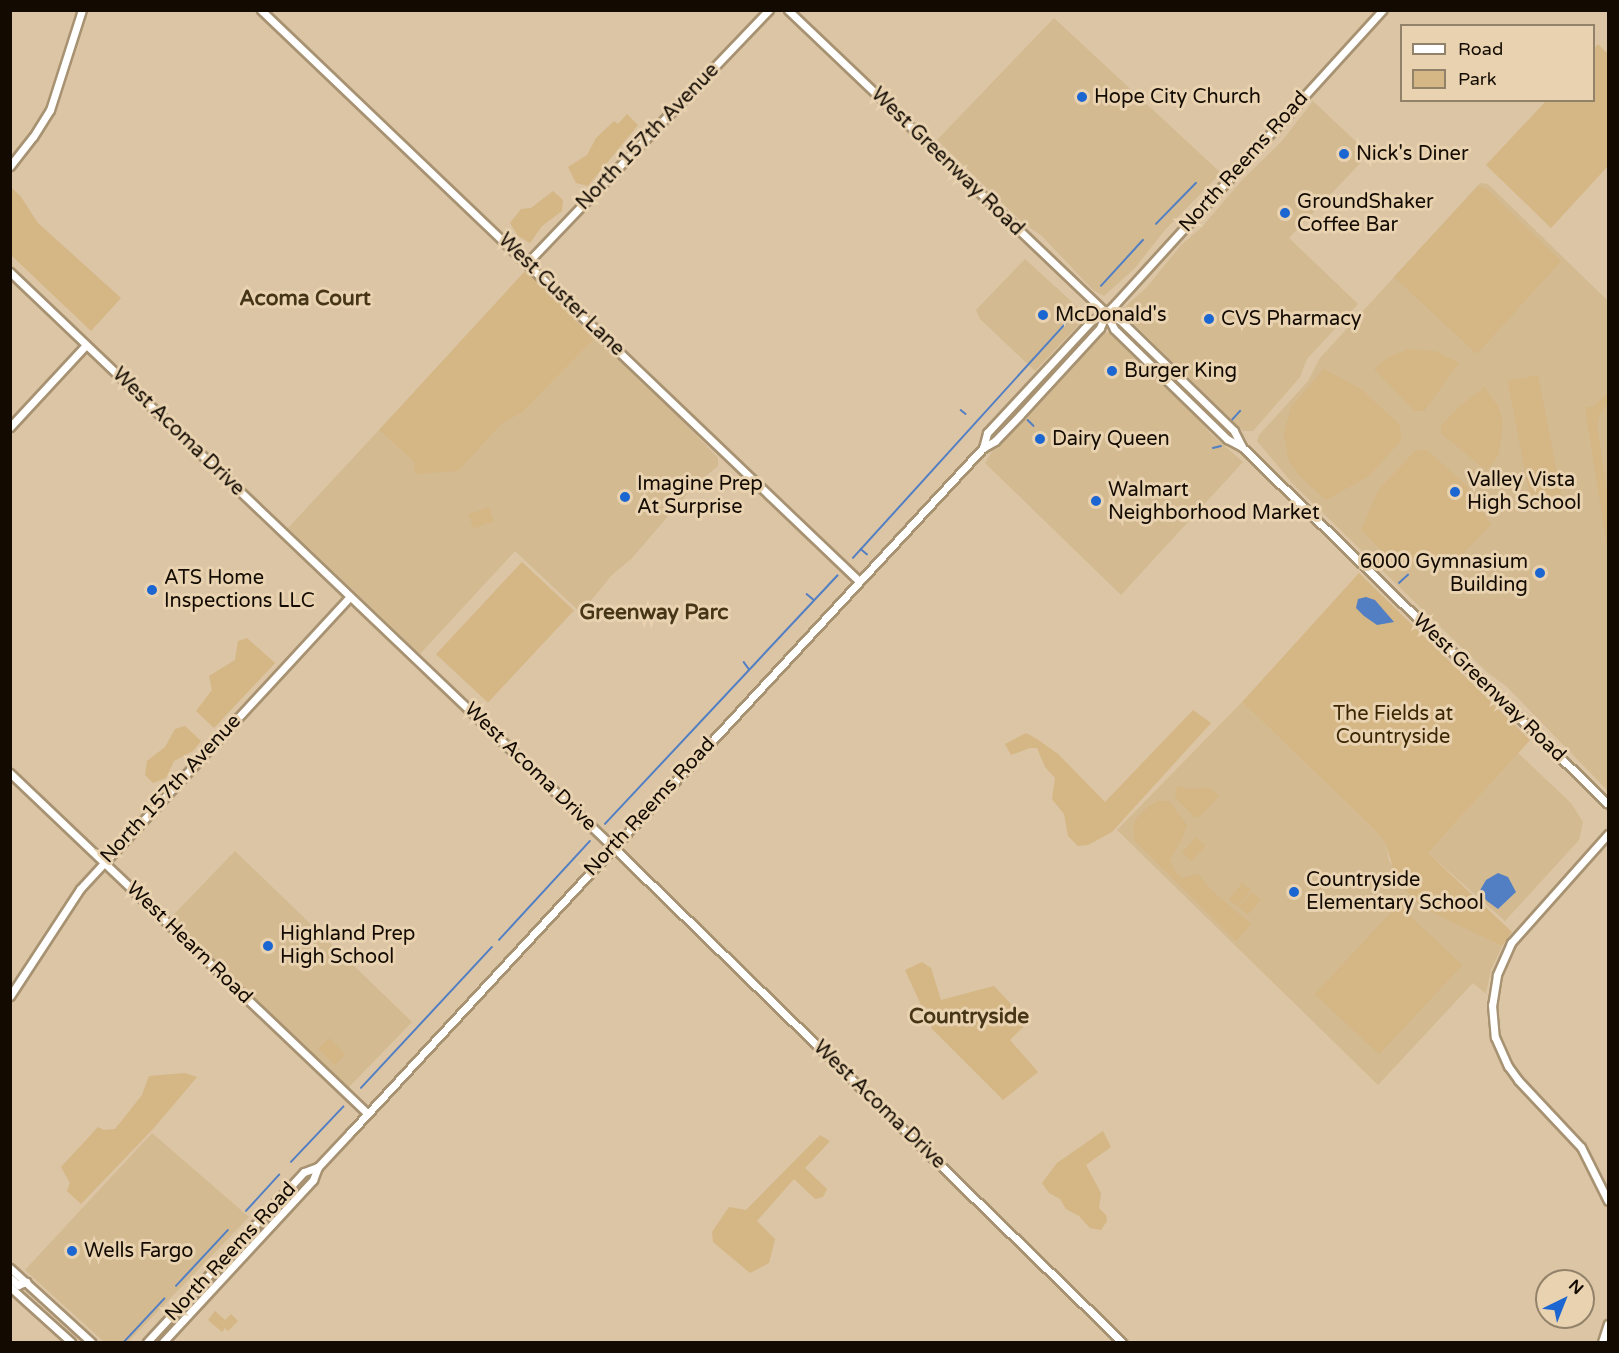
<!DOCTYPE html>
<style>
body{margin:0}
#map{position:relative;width:1619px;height:1353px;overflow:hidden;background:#dbc5a4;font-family:"Varela Round",sans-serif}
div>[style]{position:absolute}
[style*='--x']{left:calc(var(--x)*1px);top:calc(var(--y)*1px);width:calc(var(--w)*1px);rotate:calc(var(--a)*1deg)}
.built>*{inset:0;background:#d3ba91;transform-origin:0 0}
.green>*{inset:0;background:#d5b685;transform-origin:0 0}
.water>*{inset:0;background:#527fc4}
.stream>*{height:1.5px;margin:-0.75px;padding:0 0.75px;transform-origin:0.75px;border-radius:0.75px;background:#527fc4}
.roads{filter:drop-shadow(2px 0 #a79272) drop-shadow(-2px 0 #a79272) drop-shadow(0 2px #a79272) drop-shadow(0 -2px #a79272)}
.secondary>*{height:7px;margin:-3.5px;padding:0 3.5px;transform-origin:3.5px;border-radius:3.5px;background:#fff}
.dots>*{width:16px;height:16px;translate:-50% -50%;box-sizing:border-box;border:3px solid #e8d2b0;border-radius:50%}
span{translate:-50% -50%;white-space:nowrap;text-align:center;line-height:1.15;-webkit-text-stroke:6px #e8d2b0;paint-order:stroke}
.poi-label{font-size:20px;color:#130b02}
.left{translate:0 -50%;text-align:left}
.right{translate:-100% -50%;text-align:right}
.street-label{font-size:20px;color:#130b02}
.park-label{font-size:20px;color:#3a2601}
.neighbourhood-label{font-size:21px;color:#463516;font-weight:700}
.frame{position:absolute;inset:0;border:12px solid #130b02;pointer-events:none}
.legend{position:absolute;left:1400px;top:24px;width:195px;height:78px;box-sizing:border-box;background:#e8d2b0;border:2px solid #93826a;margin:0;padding:8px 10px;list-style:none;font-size:18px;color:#130b02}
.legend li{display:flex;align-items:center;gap:12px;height:30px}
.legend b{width:30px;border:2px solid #93826a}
.north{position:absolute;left:1535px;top:1269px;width:60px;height:60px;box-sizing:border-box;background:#e8d2b0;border:2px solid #93826a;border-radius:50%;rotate:43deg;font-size:16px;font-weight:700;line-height:24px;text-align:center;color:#130b02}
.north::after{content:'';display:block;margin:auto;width:21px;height:27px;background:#1c66d1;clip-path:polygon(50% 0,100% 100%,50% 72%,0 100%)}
</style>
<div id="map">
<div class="built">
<i style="clip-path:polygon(1054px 18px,1221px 173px,1164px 231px,1135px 268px,1104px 296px,1093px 290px,1042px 236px,1022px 222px,937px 140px)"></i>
<i style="clip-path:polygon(1313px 101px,1369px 154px,1289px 238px,1358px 304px,1307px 359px,1300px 377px,1253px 431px,1243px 431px,1125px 315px,1124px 308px,1147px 287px,1181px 245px,1201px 228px,1243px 179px,1281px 142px)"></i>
<i style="clip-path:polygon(1480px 183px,1488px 184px,1608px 301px,1608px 791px,1506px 686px,1488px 673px,1293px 484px,1257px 441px,1259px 435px,1308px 381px,1320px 358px)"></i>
<i style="clip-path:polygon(1025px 259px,1083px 312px,1083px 320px,1035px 371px,980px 319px,976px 310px)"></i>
<i style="clip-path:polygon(1109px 332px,1156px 380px,1191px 410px,1210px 433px,1243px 462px,1121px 595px,985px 463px,996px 445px,1024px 420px,1060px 377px,1104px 334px)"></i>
<i style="clip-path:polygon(594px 339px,604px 344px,672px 410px,718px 458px,718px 466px,696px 484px,632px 558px,611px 576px,581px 613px,515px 551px,420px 654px,288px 528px,379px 430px,414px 462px,523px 412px)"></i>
<i style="clip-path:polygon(1242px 702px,1374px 829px,1386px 844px,1389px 861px,1422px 906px,1502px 946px,1491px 970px,1486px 994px,1473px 983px,1378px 1085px,1117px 830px)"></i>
<i style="clip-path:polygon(1518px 753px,1571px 803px,1583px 822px,1579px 840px,1505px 921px,1428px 853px)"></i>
<i style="left:235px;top:851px;width:246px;height:92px;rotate:44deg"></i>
<i style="clip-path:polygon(152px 1133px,249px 1217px,128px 1342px,104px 1342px,25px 1270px)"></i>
</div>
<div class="green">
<i style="clip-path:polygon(1598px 44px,1608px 54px,1608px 166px,1551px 228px,1486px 165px,1546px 101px,1594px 100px,1594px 49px)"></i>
<i style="clip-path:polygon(627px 114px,638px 125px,588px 186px,576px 183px,568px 167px,587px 155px,596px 138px,614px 121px,618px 124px)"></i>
<i style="clip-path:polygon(1478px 186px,1487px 189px,1561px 261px,1477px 354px,1394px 277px)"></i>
<i style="clip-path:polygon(11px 187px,21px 197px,38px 223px,121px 298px,91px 331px,11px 255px)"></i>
<i style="clip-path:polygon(553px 191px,563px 200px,562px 211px,542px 226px,530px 243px,518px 236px,510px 223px,521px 209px,531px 208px)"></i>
<i style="clip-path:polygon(526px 270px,594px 339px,523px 412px,502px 423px,458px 471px,415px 474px,414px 462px,379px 430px)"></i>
<i style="clip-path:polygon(1408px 349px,1435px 351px,1459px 363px,1424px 411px,1415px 411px,1374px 369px,1389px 357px)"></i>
<i style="clip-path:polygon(1324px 369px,1362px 390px,1400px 425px,1401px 441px,1369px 476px,1326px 500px,1301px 477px,1289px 462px,1284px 433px,1291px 407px)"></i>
<i style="left:1538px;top:375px;width:134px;height:31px;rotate:79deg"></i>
<i style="clip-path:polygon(1484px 387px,1498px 406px,1503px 423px,1499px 454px,1487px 471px,1441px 433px,1441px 426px,1458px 408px)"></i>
<i style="clip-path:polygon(1608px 393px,1608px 403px,1600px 414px,1597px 425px,1608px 498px,1607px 546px,1585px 408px,1594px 406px)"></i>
<i style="clip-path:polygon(1416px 450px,1427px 450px,1466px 485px,1491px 524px,1460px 557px,1432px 569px,1401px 565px,1388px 557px,1361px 530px,1379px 489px)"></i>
<i style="left:489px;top:507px;width:15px;height:22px;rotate:70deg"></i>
<i style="left:522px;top:562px;width:71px;height:126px;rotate:43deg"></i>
<i style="clip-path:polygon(1359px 573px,1530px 740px,1428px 853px,1512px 932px,1502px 946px,1434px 913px,1413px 899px,1395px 875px,1386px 844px,1374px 829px,1242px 702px)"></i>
<i style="clip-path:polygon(247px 638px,275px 663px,214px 728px,196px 711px,212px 690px,209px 676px,235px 660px,238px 641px)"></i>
<i style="clip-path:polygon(1193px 710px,1211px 723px,1112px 832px,1088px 845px,1078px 846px,1068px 836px,1064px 814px,1052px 799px,1055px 778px,1045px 767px,1037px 748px,1030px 748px,1011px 755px,1005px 744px,1026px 733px,1037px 739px,1058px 754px,1105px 802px)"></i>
<i style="clip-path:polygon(185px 726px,201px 741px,193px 751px,174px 761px,166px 778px,153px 783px,145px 775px,147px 761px,165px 747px,175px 729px)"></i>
<i style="clip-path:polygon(1178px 786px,1189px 789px,1209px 788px,1219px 796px,1199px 817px,1195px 817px,1176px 799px,1175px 793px)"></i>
<i style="clip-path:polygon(1158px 801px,1169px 801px,1187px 825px,1183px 837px,1170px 860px,1175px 872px,1183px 878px,1198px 874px,1210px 889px,1251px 924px,1236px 941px,1135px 841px,1133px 828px,1136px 819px,1149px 806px)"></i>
<i style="left:1196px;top:837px;width:13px;height:21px;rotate:42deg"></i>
<i style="left:1242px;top:883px;width:11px;height:21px;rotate:38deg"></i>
<i style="left:1252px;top:892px;width:12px;height:20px;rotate:42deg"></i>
<i style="left:1398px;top:905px;width:88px;height:122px;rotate:43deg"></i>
<i style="clip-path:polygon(922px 962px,931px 968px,941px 1000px,994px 986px,1028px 1022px,1010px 1040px,1038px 1072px,1003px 1100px,932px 1029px,905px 970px)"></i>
<i style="left:329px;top:1038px;width:23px;height:15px;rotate:45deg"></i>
<i style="clip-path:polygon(185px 1073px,197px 1077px,153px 1129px,81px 1204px,67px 1191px,70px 1183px,61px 1167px,98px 1127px,104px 1130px,115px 1129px,142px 1095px,149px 1076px)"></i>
<i style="clip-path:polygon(1103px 1131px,1111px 1147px,1086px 1165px,1101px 1193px,1099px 1208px,1106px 1215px,1107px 1221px,1101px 1230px,1090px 1228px,1079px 1216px,1066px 1209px,1060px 1199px,1049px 1193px,1042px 1183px,1057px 1163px)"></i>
<i style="clip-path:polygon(820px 1135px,830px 1141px,805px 1168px,827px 1189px,823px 1197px,815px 1199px,794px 1179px,757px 1221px,775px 1239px,769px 1263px,750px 1273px,713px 1242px,712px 1232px,729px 1207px,746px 1210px)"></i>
<i style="clip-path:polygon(215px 1311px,225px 1320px,231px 1314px,238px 1321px,228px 1331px,225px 1328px,222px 1332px,208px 1320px)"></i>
</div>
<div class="water">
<i style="clip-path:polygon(1366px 597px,1375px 600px,1394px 622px,1377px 625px,1364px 616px,1356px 608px,1358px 599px)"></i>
<i style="clip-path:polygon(1498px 873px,1508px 877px,1516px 892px,1498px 909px,1487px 901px,1479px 892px,1486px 880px)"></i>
</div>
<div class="stream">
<i style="--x:1156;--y:224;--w:57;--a:-45.7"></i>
<i style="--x:1101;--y:286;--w:62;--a:-47.6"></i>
<i style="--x:961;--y:410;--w:6;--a:39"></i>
<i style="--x:1028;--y:420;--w:8;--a:45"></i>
<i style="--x:1232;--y:420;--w:12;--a:-48"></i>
<i style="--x:1213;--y:448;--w:8;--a:-14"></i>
<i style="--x:861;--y:549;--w:8;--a:40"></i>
<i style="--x:853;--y:558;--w:333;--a:-47.8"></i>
<i style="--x:1399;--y:583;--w:12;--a:-42"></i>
<i style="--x:807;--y:594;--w:8;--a:40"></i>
<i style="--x:744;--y:662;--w:9;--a:54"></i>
<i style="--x:605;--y:824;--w:340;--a:-46.9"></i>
<i style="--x:499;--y:940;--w:134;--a:-47.4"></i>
<i style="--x:361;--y:1088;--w:192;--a:-47.1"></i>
<i style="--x:291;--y:1162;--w:76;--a:-46.6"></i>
<i style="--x:246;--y:1211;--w:49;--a:-47.5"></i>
<i style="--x:176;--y:1286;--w:76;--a:-47.1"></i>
<i style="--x:124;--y:1342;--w:59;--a:-47.1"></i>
</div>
<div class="roads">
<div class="secondary">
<i style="--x:261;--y:10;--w:827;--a:43.68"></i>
<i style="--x:788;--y:10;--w:439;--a:43.6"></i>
<i style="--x:1106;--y:313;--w:16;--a:27"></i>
<i style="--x:1120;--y:320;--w:159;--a:44.2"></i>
<i style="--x:1234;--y:431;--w:18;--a:63"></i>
<i style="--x:10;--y:166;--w:37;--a:-52"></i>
<i style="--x:33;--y:137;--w:32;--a:-58"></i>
<i style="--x:50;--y:110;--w:105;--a:-72.3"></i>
<i style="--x:527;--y:263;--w:350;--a:-46.3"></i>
<i style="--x:10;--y:272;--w:833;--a:43.64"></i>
<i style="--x:613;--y:847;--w:710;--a:44.2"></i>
<i style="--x:1106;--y:313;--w:18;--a:63"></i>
<i style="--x:1114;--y:329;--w:158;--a:44.2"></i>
<i style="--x:1227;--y:439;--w:17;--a:28"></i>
<i style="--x:1242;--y:447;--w:511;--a:44.29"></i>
<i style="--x:10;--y:427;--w:112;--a:-47.2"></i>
<i style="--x:983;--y:448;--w:16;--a:-75"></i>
<i style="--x:987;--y:433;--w:153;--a:-47.1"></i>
<i style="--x:1091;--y:321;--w:17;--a:-28"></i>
<i style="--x:1106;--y:313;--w:14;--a:-45"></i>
<i style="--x:1116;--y:303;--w:396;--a:-47.7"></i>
<i style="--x:10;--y:773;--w:493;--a:43.6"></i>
<i style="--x:1608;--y:834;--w:146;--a:131.7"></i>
<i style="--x:1511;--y:943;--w:35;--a:114"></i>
<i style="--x:1497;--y:975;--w:30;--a:99"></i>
<i style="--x:1492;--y:1005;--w:32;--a:85"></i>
<i style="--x:1495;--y:1037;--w:32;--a:66"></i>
<i style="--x:1508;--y:1066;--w:17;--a:54"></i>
<i style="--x:1518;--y:1080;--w:92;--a:46.8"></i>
<i style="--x:1581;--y:1147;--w:60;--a:63.4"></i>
<i style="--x:10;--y:996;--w:128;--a:-56.8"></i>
<i style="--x:80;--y:889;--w:398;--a:-47.3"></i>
<i style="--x:10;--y:1268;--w:110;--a:42.4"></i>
<i style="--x:10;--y:1278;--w:11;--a:41"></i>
<i style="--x:18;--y:1285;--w:9;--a:-21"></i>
<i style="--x:10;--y:1287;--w:82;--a:42"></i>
<i style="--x:147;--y:1342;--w:231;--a:-47.3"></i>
<i style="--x:304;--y:1172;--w:15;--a:-20"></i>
<i style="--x:318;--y:1167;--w:45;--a:-46.8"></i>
<i style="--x:349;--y:1134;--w:934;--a:-47.26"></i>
<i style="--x:983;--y:448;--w:14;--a:-30"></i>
<i style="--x:995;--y:441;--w:36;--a:-46"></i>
<i style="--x:1020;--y:415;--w:118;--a:-47.4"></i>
<i style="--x:1100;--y:328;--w:16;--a:-68"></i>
<i style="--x:163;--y:1342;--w:221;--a:-47.2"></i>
<i style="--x:313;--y:1180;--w:14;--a:-69"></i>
<i style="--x:1602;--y:1342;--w:19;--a:-72"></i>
</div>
</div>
<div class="dots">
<i style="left:1082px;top:97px;background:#1c66d1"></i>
<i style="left:1344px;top:154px;background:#1c66d1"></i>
<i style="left:1285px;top:213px;background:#1c66d1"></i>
<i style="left:1043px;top:315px;background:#1c66d1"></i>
<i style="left:1209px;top:319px;background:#1c66d1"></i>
<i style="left:1112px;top:371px;background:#1c66d1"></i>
<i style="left:1040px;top:439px;background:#1c66d1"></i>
<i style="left:1455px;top:492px;background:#1c66d1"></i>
<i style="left:625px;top:497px;background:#1c66d1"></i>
<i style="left:1096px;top:501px;background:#1c66d1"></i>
<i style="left:1540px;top:573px;background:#1c66d1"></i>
<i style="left:152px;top:590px;background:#1c66d1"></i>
<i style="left:1294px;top:892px;background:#1c66d1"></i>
<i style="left:268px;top:946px;background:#1c66d1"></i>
<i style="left:72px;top:1251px;background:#1c66d1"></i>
</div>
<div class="poi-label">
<span class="left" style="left:1094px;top:97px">Hope City Church</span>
<span class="left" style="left:1356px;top:154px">Nick's Diner</span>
<span class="left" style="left:1297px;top:214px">GroundShaker<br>Coffee Bar</span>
<span class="left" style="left:1055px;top:315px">McDonald's</span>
<span class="left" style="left:1221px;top:319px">CVS Pharmacy</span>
<span class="left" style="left:1124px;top:371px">Burger King</span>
<span class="left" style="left:1052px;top:439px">Dairy Queen</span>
<span class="left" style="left:1467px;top:492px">Valley Vista<br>High School</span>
<span class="left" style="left:637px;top:496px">Imagine Prep<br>At Surprise</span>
<span class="left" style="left:1108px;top:502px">Walmart<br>Neighborhood Market</span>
<span class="right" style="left:1528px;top:574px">6000 Gymnasium<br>Building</span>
<span class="left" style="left:164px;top:590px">ATS Home<br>Inspections LLC</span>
<span class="left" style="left:1306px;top:892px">Countryside<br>Elementary School</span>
<span class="left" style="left:280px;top:946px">Highland Prep<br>High School</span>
<span class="left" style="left:84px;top:1251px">Wells Fargo</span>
</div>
<div class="street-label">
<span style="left:648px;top:137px;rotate:-46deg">North 157th Avenue</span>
<span style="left:947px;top:162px;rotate:44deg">West Greenway Road</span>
<span style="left:1244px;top:162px;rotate:-48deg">North Reems Road</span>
<span style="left:561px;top:295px;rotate:44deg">West Custer Lane</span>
<span style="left:178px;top:432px;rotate:44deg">West Acoma Drive</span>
<span style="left:1489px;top:688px;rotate:44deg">West Greenway Road</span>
<span style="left:530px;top:767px;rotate:44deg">West Acoma Drive</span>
<span style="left:171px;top:789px;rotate:-47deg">North 157th Avenue</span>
<span style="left:650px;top:807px;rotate:-47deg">North Reems Road</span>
<span style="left:189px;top:943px;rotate:44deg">West Hearn Road</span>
<span style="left:879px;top:1105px;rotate:44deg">West Acoma Drive</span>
<span style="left:231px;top:1252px;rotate:-47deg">North Reems Road</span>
</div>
<div class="park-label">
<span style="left:1393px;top:726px">The Fields at<br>Countryside</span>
</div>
<div class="neighbourhood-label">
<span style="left:305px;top:299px">Acoma Court</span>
<span style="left:654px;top:613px">Greenway Parc</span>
<span style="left:969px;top:1017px">Countryside</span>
</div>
<div class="frame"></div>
<ul class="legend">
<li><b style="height:8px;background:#fff"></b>Road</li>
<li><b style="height:16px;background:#d5b685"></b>Park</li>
</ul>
<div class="north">N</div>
</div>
